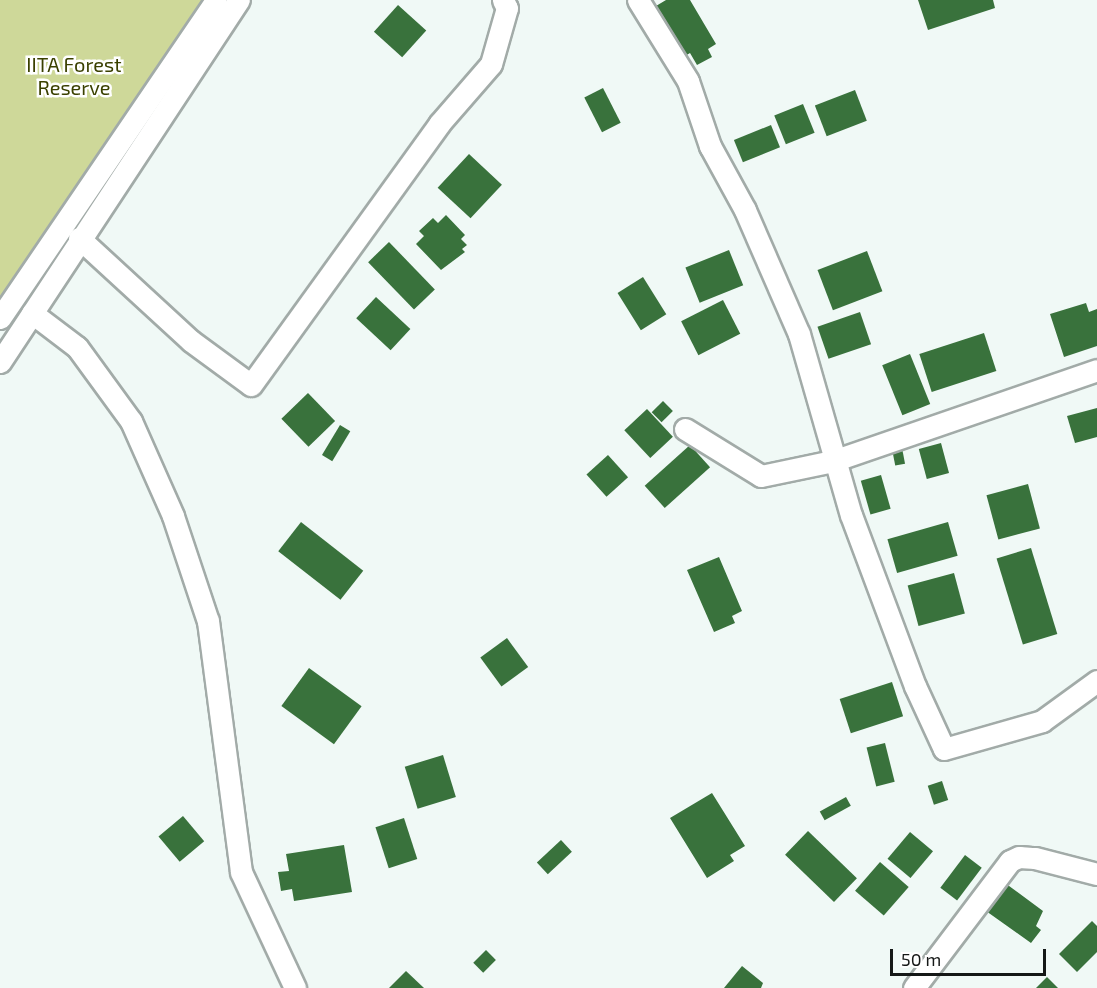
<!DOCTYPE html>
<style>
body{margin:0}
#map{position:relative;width:1097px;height:988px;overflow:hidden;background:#f0f9f6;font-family:"Exo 2",sans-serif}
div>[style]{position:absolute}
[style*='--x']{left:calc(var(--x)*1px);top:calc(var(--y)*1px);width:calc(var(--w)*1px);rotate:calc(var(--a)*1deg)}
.green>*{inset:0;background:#ced899}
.building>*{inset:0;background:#39723c;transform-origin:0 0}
.roads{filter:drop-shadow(2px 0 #a2aba8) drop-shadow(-2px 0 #a2aba8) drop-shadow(0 2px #a2aba8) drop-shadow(0 -2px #a2aba8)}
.minor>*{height:21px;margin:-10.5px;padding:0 10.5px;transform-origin:10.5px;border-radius:10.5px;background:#fff}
span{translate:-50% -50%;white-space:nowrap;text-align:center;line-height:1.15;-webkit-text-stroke:5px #fff;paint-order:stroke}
.park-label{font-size:20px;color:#3a4000}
.scale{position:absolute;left:890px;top:949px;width:156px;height:27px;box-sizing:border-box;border:3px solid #151817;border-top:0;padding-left:8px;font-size:18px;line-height:21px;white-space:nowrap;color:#151817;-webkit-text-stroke:4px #fff;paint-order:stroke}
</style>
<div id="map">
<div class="green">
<i style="clip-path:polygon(0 0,216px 0,0 318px)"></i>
</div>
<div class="building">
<i style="clip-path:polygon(666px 0,690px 0,716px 44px,708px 49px,712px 57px,697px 65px,690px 53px,680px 59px,651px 9px)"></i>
<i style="clip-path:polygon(918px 0,993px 0,995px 8px,928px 30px)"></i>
<i style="left:398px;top:5px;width:38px;height:36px;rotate:42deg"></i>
<i style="left:603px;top:88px;width:39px;height:21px;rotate:63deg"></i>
<i style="left:855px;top:90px;width:33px;height:43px;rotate:69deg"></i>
<i style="left:803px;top:104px;width:31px;height:31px;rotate:68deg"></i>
<i style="left:771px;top:125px;width:24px;height:40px;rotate:68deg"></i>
<i style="left:469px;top:154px;width:45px;height:46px;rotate:43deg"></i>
<i style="clip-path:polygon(446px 215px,465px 235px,461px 239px,467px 245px,462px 249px,465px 252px,441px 270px,416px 244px,424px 236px,419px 231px,433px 218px,438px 223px)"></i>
<i style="left:389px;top:242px;width:66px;height:29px;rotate:46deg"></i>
<i style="left:729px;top:250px;width:38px;height:47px;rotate:68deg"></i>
<i style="left:867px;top:251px;width:43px;height:53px;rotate:69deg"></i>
<i style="left:643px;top:277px;width:44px;height:30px;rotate:58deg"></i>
<i style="left:376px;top:297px;width:47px;height:29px;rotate:43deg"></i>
<i style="left:723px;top:300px;width:38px;height:47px;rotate:63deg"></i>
<i style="clip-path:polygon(1086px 303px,1089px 312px,1097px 309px,1097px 346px,1064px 357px,1050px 314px)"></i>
<i style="left:860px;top:312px;width:34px;height:45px;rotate:71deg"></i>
<i style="left:984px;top:333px;width:40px;height:68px;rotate:72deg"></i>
<i style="left:910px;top:354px;width:54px;height:30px;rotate:68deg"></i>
<i style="left:308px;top:393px;width:39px;height:37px;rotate:46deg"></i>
<i style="left:663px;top:401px;width:14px;height:16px;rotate:45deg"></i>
<i style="clip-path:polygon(1097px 408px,1097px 437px,1075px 443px,1067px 416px)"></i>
<i style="left:647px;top:409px;width:38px;height:31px;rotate:47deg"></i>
<i style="left:340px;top:425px;width:12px;height:35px;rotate:31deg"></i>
<i style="left:941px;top:443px;width:31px;height:23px;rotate:75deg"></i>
<i style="left:690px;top:445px;width:30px;height:61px;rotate:48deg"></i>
<i style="left:902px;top:448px;width:16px;height:10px;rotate:79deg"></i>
<i style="left:608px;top:455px;width:30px;height:29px;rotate:48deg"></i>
<i style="left:881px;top:475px;width:35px;height:21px;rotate:74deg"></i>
<i style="left:1028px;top:484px;width:46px;height:43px;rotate:75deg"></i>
<i style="left:301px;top:522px;width:79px;height:37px;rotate:38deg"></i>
<i style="left:948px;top:522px;width:35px;height:63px;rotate:74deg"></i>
<i style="left:1031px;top:548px;width:90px;height:36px;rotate:73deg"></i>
<i style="clip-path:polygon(719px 557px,742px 611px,732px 616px,735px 623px,714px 632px,687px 570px)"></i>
<i style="left:954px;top:573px;width:42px;height:48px;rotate:75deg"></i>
<i style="left:507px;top:638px;width:36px;height:33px;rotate:54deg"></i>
<i style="left:309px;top:668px;width:65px;height:47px;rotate:36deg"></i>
<i style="left:892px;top:682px;width:36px;height:55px;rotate:72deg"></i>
<i style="left:885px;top:743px;width:40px;height:19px;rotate:76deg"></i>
<i style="left:443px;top:755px;width:44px;height:40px;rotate:73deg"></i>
<i style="left:942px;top:781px;width:20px;height:15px;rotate:72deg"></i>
<i style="clip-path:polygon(712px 793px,745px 846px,730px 855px,734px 861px,707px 878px,670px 818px)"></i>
<i style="left:846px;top:797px;width:10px;height:30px;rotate:61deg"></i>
<i style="left:183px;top:816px;width:33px;height:32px;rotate:50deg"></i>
<i style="left:404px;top:818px;width:43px;height:30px;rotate:72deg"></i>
<i style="left:808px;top:831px;width:68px;height:33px;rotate:44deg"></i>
<i style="left:910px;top:832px;width:30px;height:35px;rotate:40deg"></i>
<i style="left:561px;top:840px;width:16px;height:33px;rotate:47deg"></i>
<i style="clip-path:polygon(344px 845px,352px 892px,294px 901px,292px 889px,281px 891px,278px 872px,289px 871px,286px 854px)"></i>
<i style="left:965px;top:855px;width:21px;height:41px;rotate:37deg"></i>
<i style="left:880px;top:862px;width:38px;height:38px;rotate:41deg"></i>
<i style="clip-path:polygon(1005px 883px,1043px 911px,1036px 926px,1041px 930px,1031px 943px,986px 911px)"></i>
<i style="clip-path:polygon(1092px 921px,1097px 926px,1097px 952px,1077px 972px,1059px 954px)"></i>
<i style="left:486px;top:950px;width:14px;height:18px;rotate:45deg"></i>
<i style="clip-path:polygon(742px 966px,763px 983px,761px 988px,724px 988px)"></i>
<i style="clip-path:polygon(406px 971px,424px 988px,389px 988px)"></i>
<i style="clip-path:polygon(1047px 977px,1058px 988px,1036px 988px)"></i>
</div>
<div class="roads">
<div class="minor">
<i style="--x:638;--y:0;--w:95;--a:58.3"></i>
<i style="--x:688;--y:81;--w:69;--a:71.3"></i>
<i style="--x:710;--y:146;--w:73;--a:61.3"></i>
<i style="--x:745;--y:210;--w:135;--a:66.5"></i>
<i style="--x:799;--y:334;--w:188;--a:74"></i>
<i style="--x:851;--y:515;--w:183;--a:69.5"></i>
<i style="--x:915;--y:686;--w:69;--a:65.3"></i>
<i style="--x:944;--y:749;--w:102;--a:-15.9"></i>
<i style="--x:1042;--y:721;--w:68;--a:-36"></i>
<i style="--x:79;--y:238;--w:152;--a:42.6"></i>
<i style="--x:191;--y:341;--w:74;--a:36.3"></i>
<i style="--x:251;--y:385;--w:322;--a:-54.2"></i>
<i style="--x:439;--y:124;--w:79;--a:-49.1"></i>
<i style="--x:491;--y:64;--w:58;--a:-74.1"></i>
<i style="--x:507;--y:8;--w:9;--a:-117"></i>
<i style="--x:32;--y:313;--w:56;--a:37.1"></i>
<i style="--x:77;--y:347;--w:92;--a:53.9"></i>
<i style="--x:131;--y:421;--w:104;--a:66.1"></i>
<i style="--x:173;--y:516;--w:111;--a:71.6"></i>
<i style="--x:208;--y:621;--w:253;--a:82.5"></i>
<i style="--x:241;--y:872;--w:128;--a:65"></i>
<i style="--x:0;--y:318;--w:384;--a:-55.8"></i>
<i style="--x:0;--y:362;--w:434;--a:-56.6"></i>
<i style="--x:685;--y:429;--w:89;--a:31.7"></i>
<i style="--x:761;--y:476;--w:74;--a:-11.8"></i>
<i style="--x:833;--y:461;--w:279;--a:-19"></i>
<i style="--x:914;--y:988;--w:159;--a:-52.9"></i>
<i style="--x:1010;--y:861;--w:10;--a:-24"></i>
<i style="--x:1019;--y:857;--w:16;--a:4"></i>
<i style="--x:1035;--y:858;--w:64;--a:14.5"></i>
</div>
</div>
<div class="park-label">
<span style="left:74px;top:76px">IITA Forest<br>Reserve</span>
</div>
<div class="scale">50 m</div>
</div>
